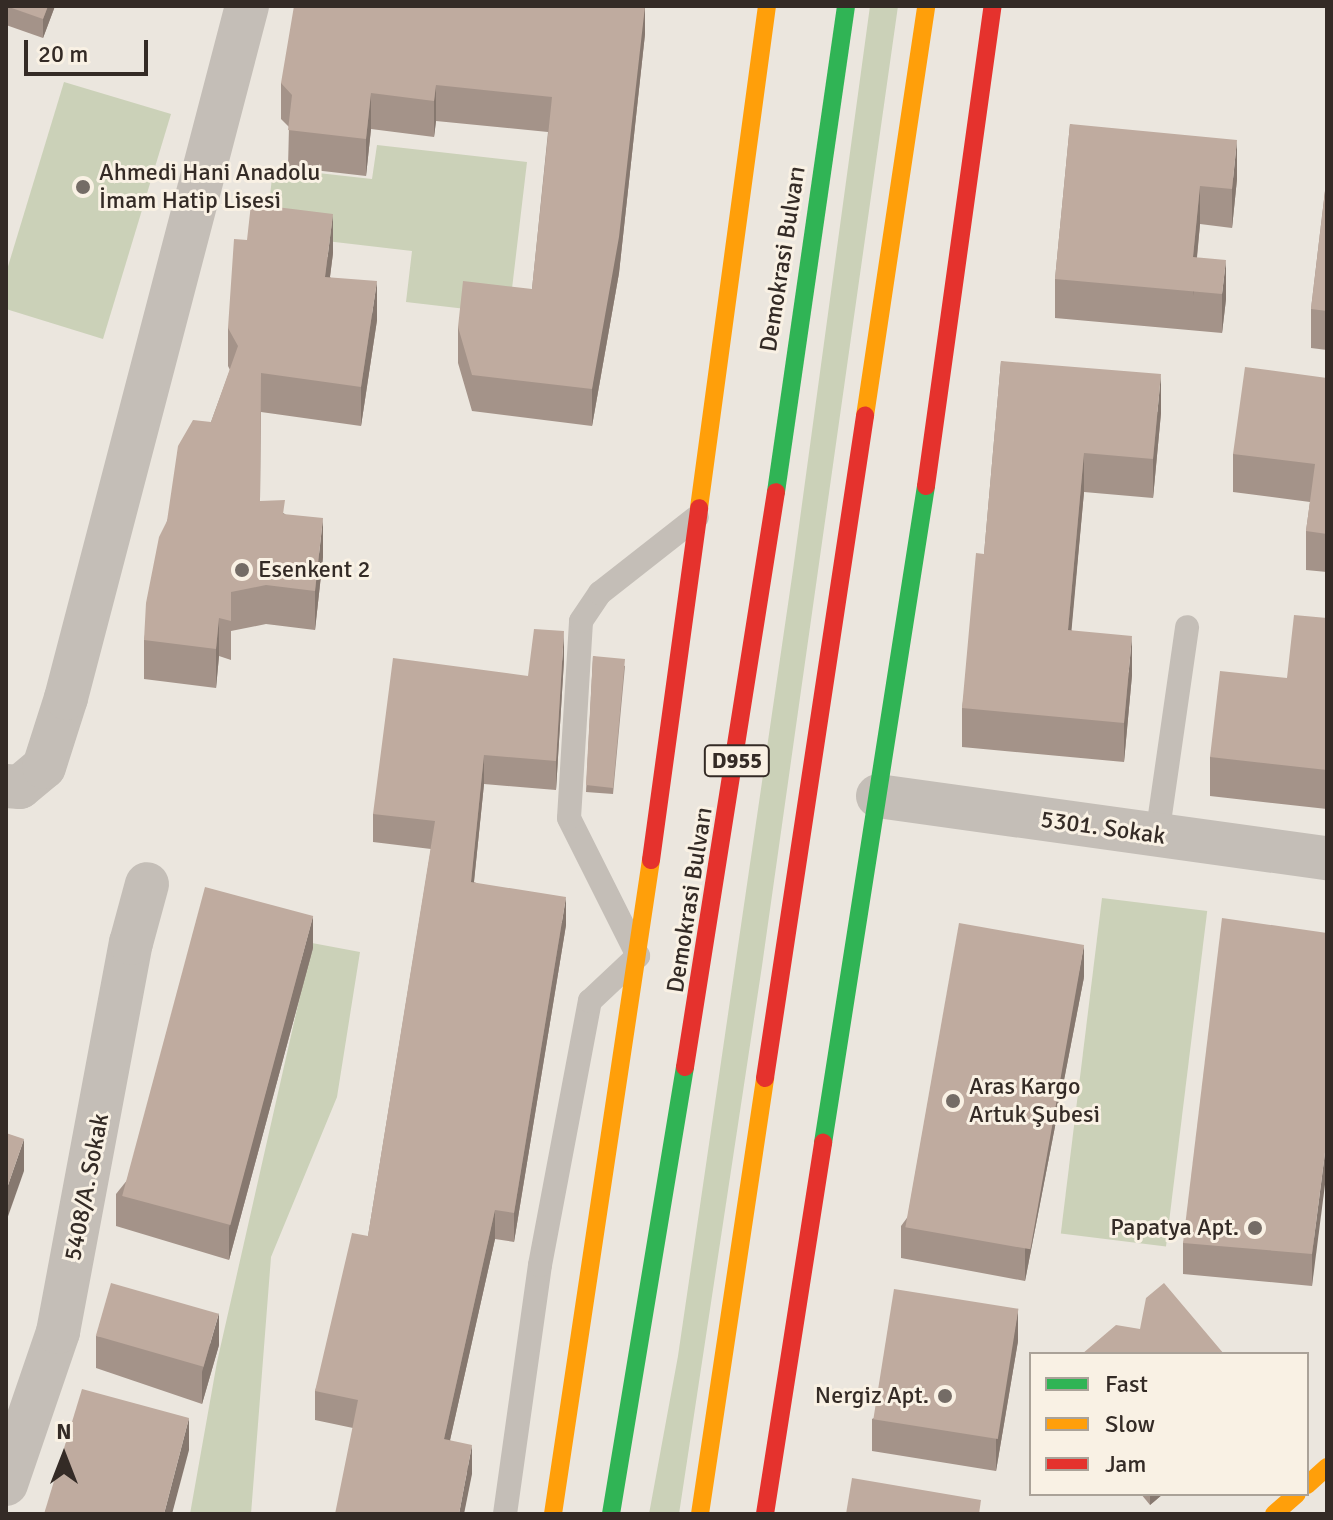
<!DOCTYPE html>
<meta charset="utf-8">
<style>
body{margin:0}
#map{position:relative;width:1333px;height:1520px;overflow:hidden;background:#ebe6de;font-family:Signika,sans-serif}
div>[style]{position:absolute}
[style*='--x']{left:calc(var(--x)*1px);top:calc(var(--y)*1px);width:calc(var(--w)*1px);rotate:calc(var(--a)*1deg)}
.green>*{inset:0;background:#cbd1b8;transform-origin:0 0}
.lane>*{height:24px;margin:-12px;padding:0 12px;transform-origin:12px;border-radius:12px;background:#c4beb7}
.street>*{height:44px;margin:-22px;padding:0 22px;transform-origin:22px;border-radius:22px;background:#c4beb7}
.fast>*{height:18px;margin:-9px;padding:0 9px;transform-origin:9px;border-radius:9px;background:#30b455}
.slow>*{height:18px;margin:-9px;padding:0 9px;transform-origin:9px;border-radius:9px;background:#ff9f0a}
.jam>*{height:18px;margin:-9px;padding:0 9px;transform-origin:9px;border-radius:9px;background:#e5322d}
.wall>*{inset:0;background:#a49389}
.shaded-wall>*{inset:0;background:#86786f}
.building>*{inset:0;background:#bfab9f;transform-origin:0 0}
.dots>*{width:22px;height:22px;translate:-50% -50%;box-sizing:border-box;border:4px solid #f9f1e4;border-radius:50%}
span{translate:-50% -50%;white-space:nowrap;text-align:center;line-height:1.15;-webkit-text-stroke:6px #f9f1e4;paint-order:stroke}
.shield-label span{padding:2px 6px;background:#f9f1e4;border:2px solid;border-radius:6px;-webkit-text-stroke-width:0}
.shield-label{font-size:22px;color:#342b26;font-weight:700}
.poi-label{font-size:24px;color:#342b26}
.left{translate:0 -50%;text-align:left}
.right{translate:-100% -50%;text-align:right}
.street-label{font-size:24px;color:#342b26}
.frame{position:absolute;inset:0;border:8px solid #342b26;pointer-events:none}
.legend{position:absolute;left:1029px;top:1352px;width:280px;height:144px;box-sizing:border-box;background:#f9f1e4;border:2px solid #aaa298;margin:0;padding:10px 14px;list-style:none;font-size:24px;color:#342b26}
.legend li{display:flex;align-items:center;gap:16px;height:40px}
.legend b{width:40px;border:2px solid #aaa298}
.north{position:absolute;left:24px;top:1416px;width:80px;height:80px;-webkit-text-stroke:6px #f9f1e4;paint-order:stroke;rotate:0deg;font-size:22px;font-weight:700;line-height:32px;text-align:center;color:#342b26}
.north::after{content:'';display:block;margin:auto;width:28px;height:36px;background:#342b26;clip-path:polygon(50% 0,100% 100%,50% 72%,0 100%)}
.scale{position:absolute;left:24px;top:40px;width:124px;height:36px;box-sizing:border-box;border:4px solid #342b26;border-top:0;padding-left:10px;font-size:24px;line-height:28px;white-space:nowrap;color:#342b26;-webkit-text-stroke:6px #f9f1e4;paint-order:stroke}
</style>
<div id="map">
<div class="green">
<i style="clip-path:polygon(870px 6px,898px 6px,762px 966px,679px 1514px,649px 1514px,678px 1356px,793px 570px)"></i>
<i style="clip-path:polygon(64px 82px,171px 114px,103px 339px,6px 309px,6px 273px)"></i>
<i style="clip-path:polygon(377px 145px,527px 162px,509px 314px,406px 302px,412px 251px,266px 234px,273px 168px,372px 179px)"></i>
<i style="left:1102px;top:898px;width:106px;height:338px;rotate:7deg"></i>
<i style="clip-path:polygon(312px 943px,360px 952px,337px 1097px,271px 1257px,251px 1514px,190px 1514px,217px 1362px)"></i>
</div>
<div class="lane">
<i style="--x:1157;--y:836;--w:211;--a:-81.8"></i>
<i style="--x:505;--y:1514;--w:251;--a:-82"></i>
<i style="--x:540;--y:1265;--w:269;--a:-79.3"></i>
<i style="--x:590;--y:1001;--w:66;--a:-43.2"></i>
<i style="--x:638;--y:956;--w:154;--a:-116.6"></i>
<i style="--x:569;--y:818;--w:197;--a:-86.5"></i>
<i style="--x:581;--y:621;--w:34;--a:-56"></i>
<i style="--x:600;--y:593;--w:123;--a:-38.1"></i>
</div>
<div class="street">
<i style="--x:6;--y:786;--w:14;--a:4"></i>
<i style="--x:20;--y:787;--w:31;--a:-40"></i>
<i style="--x:44;--y:767;--w:72;--a:-72.3"></i>
<i style="--x:66;--y:698;--w:715;--a:-75.34"></i>
<i style="--x:878;--y:796;--w:453;--a:7.9"></i>
<i style="--x:6;--y:1484;--w:161;--a:-71.1"></i>
<i style="--x:58;--y:1332;--w:396;--a:-79.4"></i>
<i style="--x:131;--y:943;--w:61;--a:-74.8"></i>
</div>
<div class="fast">
<i style="--x:776;--y:492;--w:491;--a:-81.8"></i>
<i style="--x:823;--y:1143;--w:665;--a:-81.09"></i>
<i style="--x:611;--y:1514;--w:453;--a:-80.6"></i>
</div>
<div class="slow">
<i style="--x:865;--y:416;--w:415;--a:-81.5"></i>
<i style="--x:699;--y:508;--w:507;--a:-82.29"></i>
<i style="--x:1307;--y:1485;--w:27;--a:-42"></i>
<i style="--x:553;--y:1514;--w:661;--a:-81.48"></i>
<i style="--x:700;--y:1514;--w:441;--a:-81.5"></i>
<i style="--x:1274;--y:1514;--w:30;--a:-41"></i>
</div>
<div class="jam">
<i style="--x:926;--y:486;--w:485;--a:-82.1"></i>
<i style="--x:651;--y:860;--w:355;--a:-82.2"></i>
<i style="--x:685;--y:1067;--w:582;--a:-81.01"></i>
<i style="--x:765;--y:1078;--w:670;--a:-81.41"></i>
<i style="--x:765;--y:1514;--w:376;--a:-81.1"></i>
</div>
<div class="wall">
<i style="clip-path:polygon(6px 6px,55px 6px,43px 38px,6px 25px)"></i>
<i style="clip-path:polygon(645px 6px,645px 34px,619px 273px,592px 426px,472px 411px,458px 363px,458px 327px,532px 289px,548px 132px,436px 121px,434px 137px,371px 129px,366px 176px,288px 167px,289px 127px,281px 119px,281px 83px)"></i>
<i style="clip-path:polygon(1070px 124px,1237px 179px,1232px 228px,1200px 224px,1197px 258px,1226px 299px,1222px 333px,1055px 318px,1055px 279px)"></i>
<i style="clip-path:polygon(1327px 174px,1327px 350px,1311px 348px,1311px 309px)"></i>
<i style="clip-path:polygon(333px 253px,330px 277px,377px 320px,361px 426px,261px 412px,260px 501px,285px 514px,323px 557px,315px 630px,266px 624px,231px 631px,231px 660px,219px 656px,216px 688px,144px 679px,144px 640px,167px 521px,211px 422px,230px 370px,228px 366px,228px 328px)"></i>
<i style="clip-path:polygon(1001px 361px,1161px 413px,1153px 498px,1084px 492px,1071px 630px,1132px 675px,1124px 762px,962px 747px,962px 708px,984px 554px)"></i>
<i style="clip-path:polygon(1327px 378px,1327px 572px,1306px 570px,1306px 531px,1310px 502px,1233px 492px,1233px 454px)"></i>
<i style="clip-path:polygon(1327px 618px,1327px 809px,1210px 796px,1210px 757px,1287px 678px)"></i>
<i style="clip-path:polygon(593px 656px,625px 666px,613px 794px,586px 792px)"></i>
<i style="clip-path:polygon(564px 660px,556px 790px,484px 784px,474px 882px,566px 925px,514px 1242px,495px 1239px,450px 1440px,472px 1474px,353px 1428px,315px 1420px,315px 1391px,368px 1236px,431px 849px,373px 842px,373px 814px,528px 676px)"></i>
<i style="clip-path:polygon(1327px 933px,1312px 1286px,1183px 1274px,1183px 1243px)"></i>
<i style="clip-path:polygon(313px 948px,229px 1260px,116px 1226px,116px 1194px)"></i>
<i style="clip-path:polygon(1084px 977px,1025px 1281px,901px 1258px,901px 1226px)"></i>
<i style="clip-path:polygon(96px 1336px,219px 1345px,202px 1404px,96px 1368px)"></i>
<i style="clip-path:polygon(1018px 1341px,996px 1471px,872px 1451px,872px 1419px)"></i>
<i style="clip-path:polygon(1141px 1494px,1163px 1494px,1150px 1505px)"></i>
</div>
<div class="shaded-wall">
<i style="clip-path:polygon(48px 6px,55px 6px,43px 38px,43px 19px)"></i>
<i style="clip-path:polygon(645px 6px,645px 34px,619px 273px,592px 426px,592px 389px)"></i>
<i style="clip-path:polygon(436px 85px,436px 121px,434px 137px,434px 101px)"></i>
<i style="clip-path:polygon(8px 93px,8px 125px,6px 131px,6px 100px)"></i>
<i style="clip-path:polygon(371px 93px,371px 129px,366px 176px,366px 139px)"></i>
<i style="clip-path:polygon(1237px 140px,1237px 179px,1232px 228px,1232px 189px)"></i>
<i style="clip-path:polygon(1200px 186px,1200px 224px,1193px 296px,1193px 257px)"></i>
<i style="clip-path:polygon(333px 214px,333px 253px,325px 315px,325px 277px)"></i>
<i style="clip-path:polygon(1226px 260px,1226px 299px,1222px 333px,1222px 294px)"></i>
<i style="clip-path:polygon(377px 281px,377px 320px,361px 426px,361px 387px)"></i>
<i style="clip-path:polygon(1161px 374px,1161px 413px,1153px 498px,1153px 459px)"></i>
<i style="clip-path:polygon(1084px 453px,1084px 492px,1068px 669px,1068px 630px)"></i>
<i style="clip-path:polygon(323px 518px,323px 557px,315px 630px,315px 591px)"></i>
<i style="clip-path:polygon(219px 618px,219px 656px,216px 688px,216px 649px)"></i>
<i style="clip-path:polygon(564px 631px,564px 660px,556px 790px,556px 761px)"></i>
<i style="clip-path:polygon(1132px 636px,1132px 675px,1124px 762px,1124px 723px)"></i>
<i style="clip-path:polygon(484px 755px,484px 784px,471px 910px,471px 882px)"></i>
<i style="clip-path:polygon(566px 897px,566px 925px,514px 1242px,514px 1213px)"></i>
<i style="clip-path:polygon(313px 916px,313px 948px,229px 1260px,229px 1228px)"></i>
<i style="clip-path:polygon(1084px 945px,1084px 977px,1025px 1281px,1025px 1250px)"></i>
<i style="clip-path:polygon(1327px 1137px,1327px 1169px,1312px 1286px,1312px 1254px)"></i>
<i style="clip-path:polygon(24px 1139px,24px 1171px,6px 1222px,6px 1191px)"></i>
<i style="clip-path:polygon(495px 1210px,495px 1239px,444px 1467px,444px 1439px)"></i>
<i style="clip-path:polygon(1018px 1309px,1018px 1341px,996px 1471px,996px 1439px)"></i>
<i style="clip-path:polygon(219px 1313px,219px 1345px,202px 1404px,202px 1372px)"></i>
<i style="clip-path:polygon(189px 1418px,189px 1450px,172px 1514px,164px 1514px)"></i>
<i style="clip-path:polygon(472px 1445px,472px 1474px,464px 1514px,459px 1514px)"></i>
<i style="clip-path:polygon(1150px 1494px,1163px 1494px,1150px 1505px)"></i>
</div>
<div class="building">
<i style="clip-path:polygon(6px 6px,48px 6px,43px 19px)"></i>
<i style="clip-path:polygon(294px 6px,645px 6px,619px 237px,592px 389px,472px 375px,458px 327px,463px 281px,532px 289px,552px 97px,436px 85px,434px 101px,371px 93px,366px 139px,288px 130px,292px 95px,281px 83px)"></i>
<i style="clip-path:polygon(1070px 124px,1237px 140px,1232px 189px,1200px 186px,1193px 257px,1226px 260px,1222px 294px,1055px 279px)"></i>
<i style="clip-path:polygon(1327px 174px,1327px 311px,1311px 309px)"></i>
<i style="clip-path:polygon(251px 204px,333px 214px,325px 277px,377px 281px,361px 387px,261px 373px,260px 501px,285px 500px,283px 514px,323px 518px,315px 591px,266px 585px,231px 592px,231px 621px,219px 618px,216px 649px,144px 640px,146px 603px,159px 537px,167px 521px,178px 446px,193px 420px,211px 422px,238px 346px,228px 328px,234px 239px,247px 240px)"></i>
<i style="clip-path:polygon(1001px 361px,1161px 374px,1153px 459px,1084px 453px,1068px 630px,1132px 636px,1124px 723px,962px 708px,976px 553px,984px 554px)"></i>
<i style="clip-path:polygon(1245px 367px,1327px 378px,1327px 534px,1306px 531px,1315px 464px,1233px 454px)"></i>
<i style="clip-path:polygon(1294px 615px,1327px 618px,1327px 770px,1210px 757px,1220px 671px,1287px 678px)"></i>
<i style="clip-path:polygon(534px 629px,564px 631px,556px 761px,484px 755px,471px 882px,566px 897px,514px 1213px,495px 1210px,444px 1439px,472px 1445px,459px 1514px,335px 1514px,358px 1400px,315px 1391px,352px 1233px,368px 1236px,435px 821px,373px 814px,393px 658px,528px 676px)"></i>
<i style="clip-path:polygon(593px 656px,625px 659px,613px 788px,586px 785px)"></i>
<i style="left:205px;top:887px;width:112px;height:320px;rotate:15deg"></i>
<i style="clip-path:polygon(1222px 918px,1327px 933px,1327px 1137px,1312px 1254px,1183px 1243px)"></i>
<i style="left:959px;top:923px;width:127px;height:309px;rotate:10deg"></i>
<i style="clip-path:polygon(6px 1133px,24px 1139px,6px 1191px)"></i>
<i style="left:111px;top:1283px;width:112px;height:55px;rotate:16deg"></i>
<i style="clip-path:polygon(1164px 1283px,1224px 1354px,1082px 1354px,1116px 1325px,1140px 1329px,1146px 1298px)"></i>
<i style="left:894px;top:1289px;width:126px;height:132px;rotate:9deg"></i>
<i style="clip-path:polygon(82px 1389px,189px 1418px,164px 1514px,44px 1514px)"></i>
<i style="clip-path:polygon(852px 1478px,981px 1500px,979px 1514px,846px 1514px)"></i>
</div>
<div class="dots">
<i style="left:83px;top:187px;background:#746c66"></i>
<i style="left:242px;top:570px;background:#746c66"></i>
<i style="left:953px;top:1101px;background:#746c66"></i>
<i style="left:1255px;top:1228px;background:#746c66"></i>
<i style="left:945px;top:1396px;background:#746c66"></i>
</div>
<div class="shield-label">
<span style="left:737px;top:761px">D955</span>
</div>
<div class="poi-label">
<span class="left" style="left:99px;top:187px">Ahmedi Hani Anadolu<br>İmam Hatip Lisesi</span>
<span class="left" style="left:258px;top:570px">Esenkent 2</span>
<span class="left" style="left:969px;top:1101px">Aras Kargo<br>Artuk Şubesi</span>
<span class="right" style="left:1239px;top:1228px">Papatya Apt.</span>
<span class="right" style="left:929px;top:1396px">Nergiz Apt.</span>
</div>
<div class="street-label">
<span style="left:783px;top:259px;rotate:-81deg">Demokrasi Bulvarı</span>
<span style="left:1103px;top:828px;rotate:8deg">5301. Sokak</span>
<span style="left:690px;top:900px;rotate:-81deg">Demokrasi Bulvarı</span>
<span style="left:87px;top:1187px;rotate:-79deg">5408/A. Sokak</span>
</div>
<div class="frame"></div>
<ul class="legend">
<li><b style="height:10px;background:#30b455"></b>Fast</li>
<li><b style="height:10px;background:#ff9f0a"></b>Slow</li>
<li><b style="height:10px;background:#e5322d"></b>Jam</li>
</ul>
<div class="north">N</div>
<div class="scale">20 m</div>
</div>
